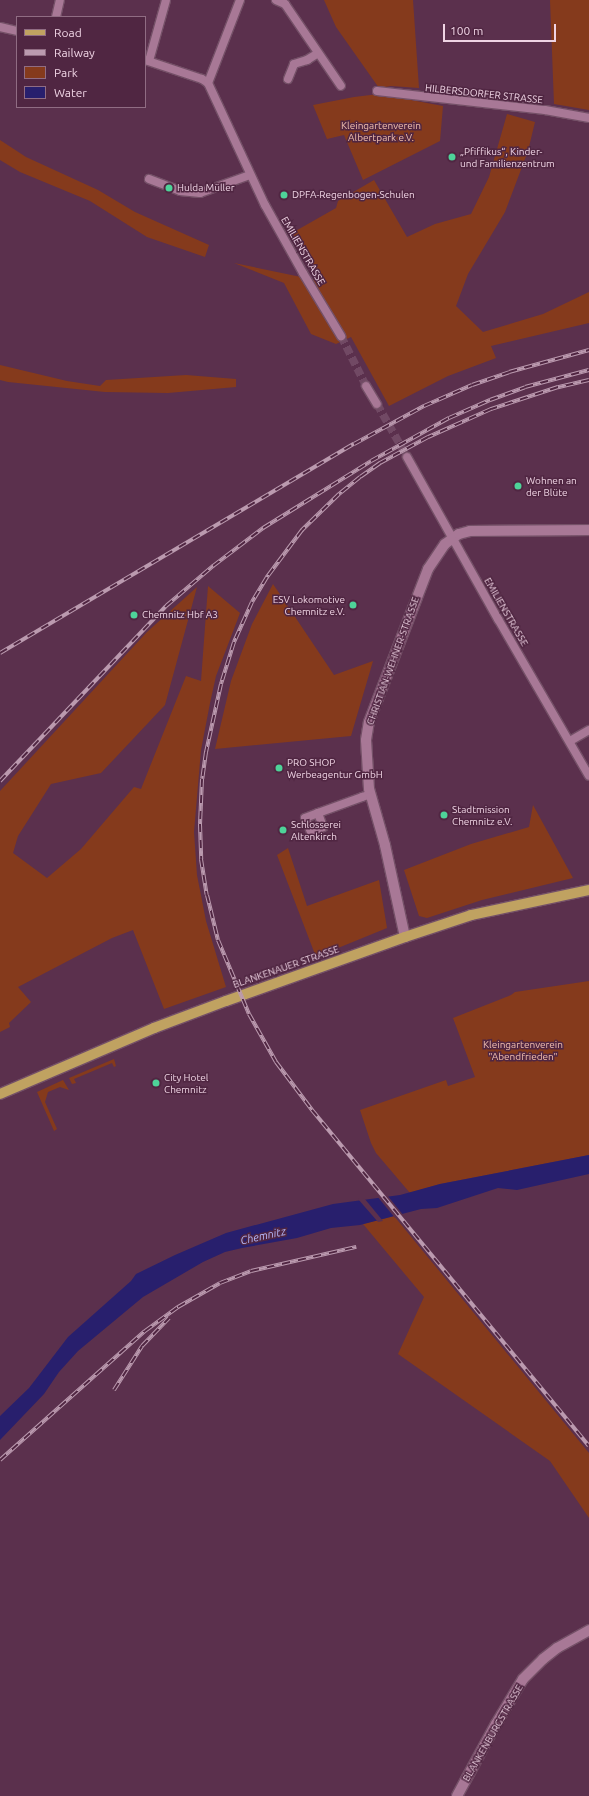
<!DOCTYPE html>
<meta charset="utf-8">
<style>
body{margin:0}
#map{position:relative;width:589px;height:1796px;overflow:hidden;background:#5b304d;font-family:Ubuntu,sans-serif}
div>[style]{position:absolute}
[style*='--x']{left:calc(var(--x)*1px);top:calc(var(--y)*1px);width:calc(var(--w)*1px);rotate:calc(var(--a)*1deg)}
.green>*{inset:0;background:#853a1c}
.water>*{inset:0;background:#281f6d}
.pier>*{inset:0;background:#5b304d}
.minor-tunnel>*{height:8px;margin-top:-4px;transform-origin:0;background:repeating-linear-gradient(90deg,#714964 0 8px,transparent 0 12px)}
.roads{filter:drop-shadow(1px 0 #745067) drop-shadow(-1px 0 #745067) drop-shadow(0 1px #745067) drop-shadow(0 -1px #745067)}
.minor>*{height:8px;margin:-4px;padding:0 4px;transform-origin:4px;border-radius:4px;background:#a87896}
.secondary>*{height:10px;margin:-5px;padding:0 5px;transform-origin:5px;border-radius:5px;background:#a87896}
.primary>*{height:10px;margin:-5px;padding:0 5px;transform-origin:5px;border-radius:5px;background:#c0a261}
.rail>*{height:4px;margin-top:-2px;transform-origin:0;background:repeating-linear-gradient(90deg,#502642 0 8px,#bb9aaf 0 16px);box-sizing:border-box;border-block:1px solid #bb9aaf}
.dots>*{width:11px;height:11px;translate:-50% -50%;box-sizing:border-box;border:2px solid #502642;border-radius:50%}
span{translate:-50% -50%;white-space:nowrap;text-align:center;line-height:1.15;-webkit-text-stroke:3px #502642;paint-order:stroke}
.street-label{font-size:10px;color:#efd4e4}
.park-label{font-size:10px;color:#f1bfad}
.poi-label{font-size:10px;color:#efd4e4}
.left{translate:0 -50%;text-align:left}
.right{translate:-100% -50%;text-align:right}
.water-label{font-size:11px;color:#b6bafe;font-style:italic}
.legend{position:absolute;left:16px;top:16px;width:130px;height:92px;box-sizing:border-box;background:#502642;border:1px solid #906c83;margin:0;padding:5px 7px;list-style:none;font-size:12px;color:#efd4e4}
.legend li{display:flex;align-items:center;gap:8px;height:20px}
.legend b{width:20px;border:1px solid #906c83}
.scale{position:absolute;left:443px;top:24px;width:113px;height:18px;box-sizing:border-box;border:2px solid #efd4e4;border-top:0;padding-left:5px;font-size:12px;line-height:14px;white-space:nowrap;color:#efd4e4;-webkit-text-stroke:3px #502642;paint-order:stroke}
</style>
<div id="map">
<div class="green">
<i style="clip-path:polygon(324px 0,413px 0,419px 88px,391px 86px,379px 88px,336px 27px)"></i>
<i style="clip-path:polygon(550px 0,589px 0,589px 110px,554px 104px)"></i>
<i style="clip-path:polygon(379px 94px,443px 106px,440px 141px,363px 180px,344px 135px,327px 139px,313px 105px,354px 97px)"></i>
<i style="clip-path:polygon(507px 114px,535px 122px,528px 151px,505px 212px,468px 274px,456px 306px,483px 332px,543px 314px,589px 292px,589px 323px,491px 346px,496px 358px,448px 376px,389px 406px,351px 337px,336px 344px,311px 334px,284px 283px,234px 263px,325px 282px,292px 233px,336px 208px,338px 201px,374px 180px,407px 237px,435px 224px,471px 214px,489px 177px)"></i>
<i style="clip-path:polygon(0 140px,26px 157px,98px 190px,135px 212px,209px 245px,205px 257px,147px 237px,90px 201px,20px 172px,0 160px)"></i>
<i style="clip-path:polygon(0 365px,67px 381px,100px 386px,106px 380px,186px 375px,236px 379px,236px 387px,168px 393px,105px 392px,8px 382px,0 380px)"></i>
<i style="clip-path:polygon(273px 584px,334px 675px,373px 661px,351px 736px,215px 749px,231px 681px,252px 624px)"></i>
<i style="clip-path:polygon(208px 586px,240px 613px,216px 676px,210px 703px,201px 750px,194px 832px,197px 875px,206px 921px,226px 987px,164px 1009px,133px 930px,112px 938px,18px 987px,31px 1002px,9px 1023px,10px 1027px,0 1032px,0 791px,147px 632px,197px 587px,165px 705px,101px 773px,51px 784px,18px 836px,13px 853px,47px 878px,81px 849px,134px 787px,141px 789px,186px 676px,201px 681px)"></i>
<i style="clip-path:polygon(533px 805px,573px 878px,482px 900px,427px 918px,419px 916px,404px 870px,471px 844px,529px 827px)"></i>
<i style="clip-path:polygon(288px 848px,307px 906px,379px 880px,387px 928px,316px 957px,277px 855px)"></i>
<i style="clip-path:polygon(589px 981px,589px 1155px,440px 1184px,410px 1193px,376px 1153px,371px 1143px,360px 1110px,446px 1080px,448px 1086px,475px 1077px,453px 1018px,511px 995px,515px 992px)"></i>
<i style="clip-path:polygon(114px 1059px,116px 1066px,114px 1067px,112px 1063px,74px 1079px,76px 1083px,72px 1084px,69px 1078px)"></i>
<i style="clip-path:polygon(63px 1080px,69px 1090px,60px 1087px,48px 1092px,45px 1102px,57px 1129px,54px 1131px,37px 1092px)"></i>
<i style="clip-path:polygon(394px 1216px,589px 1453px,589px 1518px,550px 1461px,398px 1354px,424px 1297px,363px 1224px)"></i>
</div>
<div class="water">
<i style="clip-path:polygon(589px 1155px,589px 1174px,517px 1190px,498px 1188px,437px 1208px,421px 1209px,360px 1225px,331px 1228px,297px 1238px,242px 1248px,225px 1252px,203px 1262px,143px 1297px,78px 1351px,59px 1372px,44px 1394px,0 1440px,0 1416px,29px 1388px,68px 1337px,131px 1281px,136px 1274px,175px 1255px,226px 1233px,333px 1204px,400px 1195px,440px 1184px)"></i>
</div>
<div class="pier">
<i style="clip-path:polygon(387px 1195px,404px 1216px,395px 1218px,377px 1196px)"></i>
<i style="clip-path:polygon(364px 1198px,369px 1204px,383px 1221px,378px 1222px,358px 1199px)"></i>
</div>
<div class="minor-tunnel">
<i style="--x:341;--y:336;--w:56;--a:63.4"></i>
<i style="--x:377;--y:404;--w:61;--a:60.5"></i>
</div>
<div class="roads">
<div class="minor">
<i style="--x:276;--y:0;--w:10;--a:24"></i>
<i style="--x:285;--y:4;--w:99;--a:55.7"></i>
<i style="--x:56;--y:17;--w:17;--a:-77"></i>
<i style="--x:0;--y:27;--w:17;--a:13"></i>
<i style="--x:145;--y:60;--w:60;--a:18.4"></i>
<i style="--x:202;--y:79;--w:7;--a:34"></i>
<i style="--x:208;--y:83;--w:135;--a:65"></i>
<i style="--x:265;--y:205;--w:78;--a:60.8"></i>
<i style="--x:303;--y:273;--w:74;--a:58.9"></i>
<i style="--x:149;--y:61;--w:63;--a:-74.4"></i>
<i style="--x:288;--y:79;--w:16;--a:-68"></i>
<i style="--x:294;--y:64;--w:14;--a:-17"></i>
<i style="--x:307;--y:60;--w:13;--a:-32"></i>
<i style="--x:208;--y:83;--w:89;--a:-68.9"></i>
<i style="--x:377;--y:91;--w:169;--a:6.5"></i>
<i style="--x:545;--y:110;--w:45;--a:10.3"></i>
<i style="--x:149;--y:179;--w:33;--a:21"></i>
<i style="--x:180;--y:191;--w:20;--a:6"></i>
<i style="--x:200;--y:193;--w:53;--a:-19.8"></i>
<i style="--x:366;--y:386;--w:21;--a:59"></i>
<i style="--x:407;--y:457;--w:186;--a:60.7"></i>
<i style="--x:498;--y:619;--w:181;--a:59.9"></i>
<i style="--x:570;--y:741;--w:22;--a:-30"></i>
<i style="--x:318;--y:813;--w:15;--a:70"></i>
<i style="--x:323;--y:827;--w:13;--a:157"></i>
<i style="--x:311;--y:832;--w:15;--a:-113"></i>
<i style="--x:305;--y:818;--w:14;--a:-21"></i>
<i style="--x:318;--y:813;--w:47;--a:-20"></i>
<i style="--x:362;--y:797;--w:9;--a:-18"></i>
</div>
<div class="secondary">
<i style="--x:405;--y:937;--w:94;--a:-102.3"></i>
<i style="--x:385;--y:845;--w:58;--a:-105.9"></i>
<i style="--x:369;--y:789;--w:49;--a:-93.5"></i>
<i style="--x:366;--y:740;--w:18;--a:-81"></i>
<i style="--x:369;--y:722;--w:164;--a:-68.9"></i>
<i style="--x:428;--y:569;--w:30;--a:-56"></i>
<i style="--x:445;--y:544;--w:17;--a:-36"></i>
<i style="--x:459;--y:534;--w:11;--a:-15"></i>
<i style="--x:470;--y:531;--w:119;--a:-0.5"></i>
<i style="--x:457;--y:1796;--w:82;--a:-61.6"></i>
<i style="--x:496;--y:1724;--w:52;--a:-59"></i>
<i style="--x:523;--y:1679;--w:28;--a:-45"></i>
<i style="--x:543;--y:1659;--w:18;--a:-38"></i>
<i style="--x:557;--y:1648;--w:37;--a:-29"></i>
</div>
<div class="primary">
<i style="--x:0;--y:1094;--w:168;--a:-23.2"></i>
<i style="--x:154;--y:1028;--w:77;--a:-20.6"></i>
<i style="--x:226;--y:1001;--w:190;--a:-19.7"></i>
<i style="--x:405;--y:937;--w:70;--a:-18.4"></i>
<i style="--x:471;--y:915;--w:121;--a:-12"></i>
</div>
</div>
<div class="rail">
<i style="--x:589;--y:380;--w:32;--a:167"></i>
<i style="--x:558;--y:387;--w:71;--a:161.8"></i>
<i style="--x:491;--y:409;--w:69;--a:156"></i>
<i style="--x:428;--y:437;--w:55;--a:151.6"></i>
<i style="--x:380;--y:463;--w:24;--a:145"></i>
<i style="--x:360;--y:477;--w:27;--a:141"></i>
<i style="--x:339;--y:494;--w:52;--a:135.8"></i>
<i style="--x:302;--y:530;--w:59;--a:126.7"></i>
<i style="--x:267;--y:577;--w:29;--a:121"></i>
<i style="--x:252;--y:602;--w:44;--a:114.2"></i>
<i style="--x:234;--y:642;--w:44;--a:107.2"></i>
<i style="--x:221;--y:684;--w:70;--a:102.4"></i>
<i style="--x:206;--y:752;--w:27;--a:98"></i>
<i style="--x:202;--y:779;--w:45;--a:92.5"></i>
<i style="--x:200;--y:824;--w:35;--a:88"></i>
<i style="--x:201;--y:859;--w:36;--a:81"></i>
<i style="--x:207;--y:895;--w:46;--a:76.3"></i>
<i style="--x:218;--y:940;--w:80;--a:67.3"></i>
<i style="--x:249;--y:1014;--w:55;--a:60.6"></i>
<i style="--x:276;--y:1062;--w:60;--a:53.1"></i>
<i style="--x:312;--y:1110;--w:435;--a:50.5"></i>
<i style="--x:0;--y:653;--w:411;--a:-30.6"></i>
<i style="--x:354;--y:444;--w:80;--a:-28.5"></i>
<i style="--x:424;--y:406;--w:52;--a:-23.6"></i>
<i style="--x:472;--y:385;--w:39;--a:-19"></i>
<i style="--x:509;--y:372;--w:83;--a:-15.4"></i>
<i style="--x:0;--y:781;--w:241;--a:-46.5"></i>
<i style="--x:166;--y:606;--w:62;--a:-40.4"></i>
<i style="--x:213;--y:566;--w:63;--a:-37.2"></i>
<i style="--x:263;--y:528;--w:127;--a:-31.8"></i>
<i style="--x:371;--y:461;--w:89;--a:-28.9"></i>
<i style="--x:449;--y:418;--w:45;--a:-23.7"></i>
<i style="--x:490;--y:400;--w:37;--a:-20"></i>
<i style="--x:525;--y:387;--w:66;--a:-14.9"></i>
<i style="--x:114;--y:1390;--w:52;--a:-57.5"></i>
<i style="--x:142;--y:1346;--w:39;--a:-46"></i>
<i style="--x:0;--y:1460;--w:194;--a:-41.7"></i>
<i style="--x:145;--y:1331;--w:41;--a:-36"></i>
<i style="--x:178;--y:1307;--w:48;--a:-29.7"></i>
<i style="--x:220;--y:1283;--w:33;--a:-21"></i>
<i style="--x:251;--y:1271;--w:108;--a:-12.9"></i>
</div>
<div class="dots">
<i style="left:452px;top:157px;background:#4ed399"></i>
<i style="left:169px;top:188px;background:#4ed399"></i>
<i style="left:284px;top:195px;background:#4ed399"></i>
<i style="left:518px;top:486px;background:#4ed399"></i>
<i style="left:353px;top:605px;background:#4ed399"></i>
<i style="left:134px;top:615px;background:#4ed399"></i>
<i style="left:279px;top:768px;background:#4ed399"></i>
<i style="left:444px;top:815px;background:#4ed399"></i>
<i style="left:283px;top:830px;background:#4ed399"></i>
<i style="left:156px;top:1083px;background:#4ed399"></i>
</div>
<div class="street-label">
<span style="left:484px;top:94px;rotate:6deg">HILBERSDORFER STRASSE</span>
<span style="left:303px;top:251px;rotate:60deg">EMILIENSTRASSE</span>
<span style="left:506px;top:612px;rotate:60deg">EMILIENSTRASSE</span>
<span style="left:393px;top:661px;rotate:-70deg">CHRISTIAN-WEHNER-STRASSE</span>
<span style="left:286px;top:967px;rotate:-19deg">BLANKENAUER STRASSE</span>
<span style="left:493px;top:1733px;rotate:-60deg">BLANKENBURGSTRASSE</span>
</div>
<div class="park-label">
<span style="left:381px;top:131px">Kleingartenverein<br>Albertpark e.V.</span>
<span style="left:523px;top:1050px">Kleingartenverein<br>"Abendfrieden"</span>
</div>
<div class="poi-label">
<span class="left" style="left:460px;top:157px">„Pfiffikus“, Kinder-<br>und Familienzentrum</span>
<span class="left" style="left:177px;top:188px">Hulda Müller</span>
<span class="left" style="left:292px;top:195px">DPFA-Regenbogen-Schulen</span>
<span class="left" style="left:526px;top:486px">Wohnen an<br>der Blüte</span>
<span class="right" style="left:345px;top:605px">ESV Lokomotive<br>Chemnitz e.V.</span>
<span class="left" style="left:142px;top:615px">Chemnitz Hbf A3</span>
<span class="left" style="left:287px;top:768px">PRO SHOP<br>Werbeagentur GmbH</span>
<span class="left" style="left:452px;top:815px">Stadtmission<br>Chemnitz e.V.</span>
<span class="left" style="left:291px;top:830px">Schlosserei<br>Altenkirch</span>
<span class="left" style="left:164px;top:1083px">City Hotel<br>Chemnitz</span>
</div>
<div class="water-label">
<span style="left:263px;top:1236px;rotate:-12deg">Chemnitz</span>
</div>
<ul class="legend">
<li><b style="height:5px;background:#c0a261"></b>Road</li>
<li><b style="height:5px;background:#bb9aaf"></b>Railway</li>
<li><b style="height:11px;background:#853a1c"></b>Park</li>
<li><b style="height:11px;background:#281f6d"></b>Water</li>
</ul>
<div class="scale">100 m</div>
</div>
